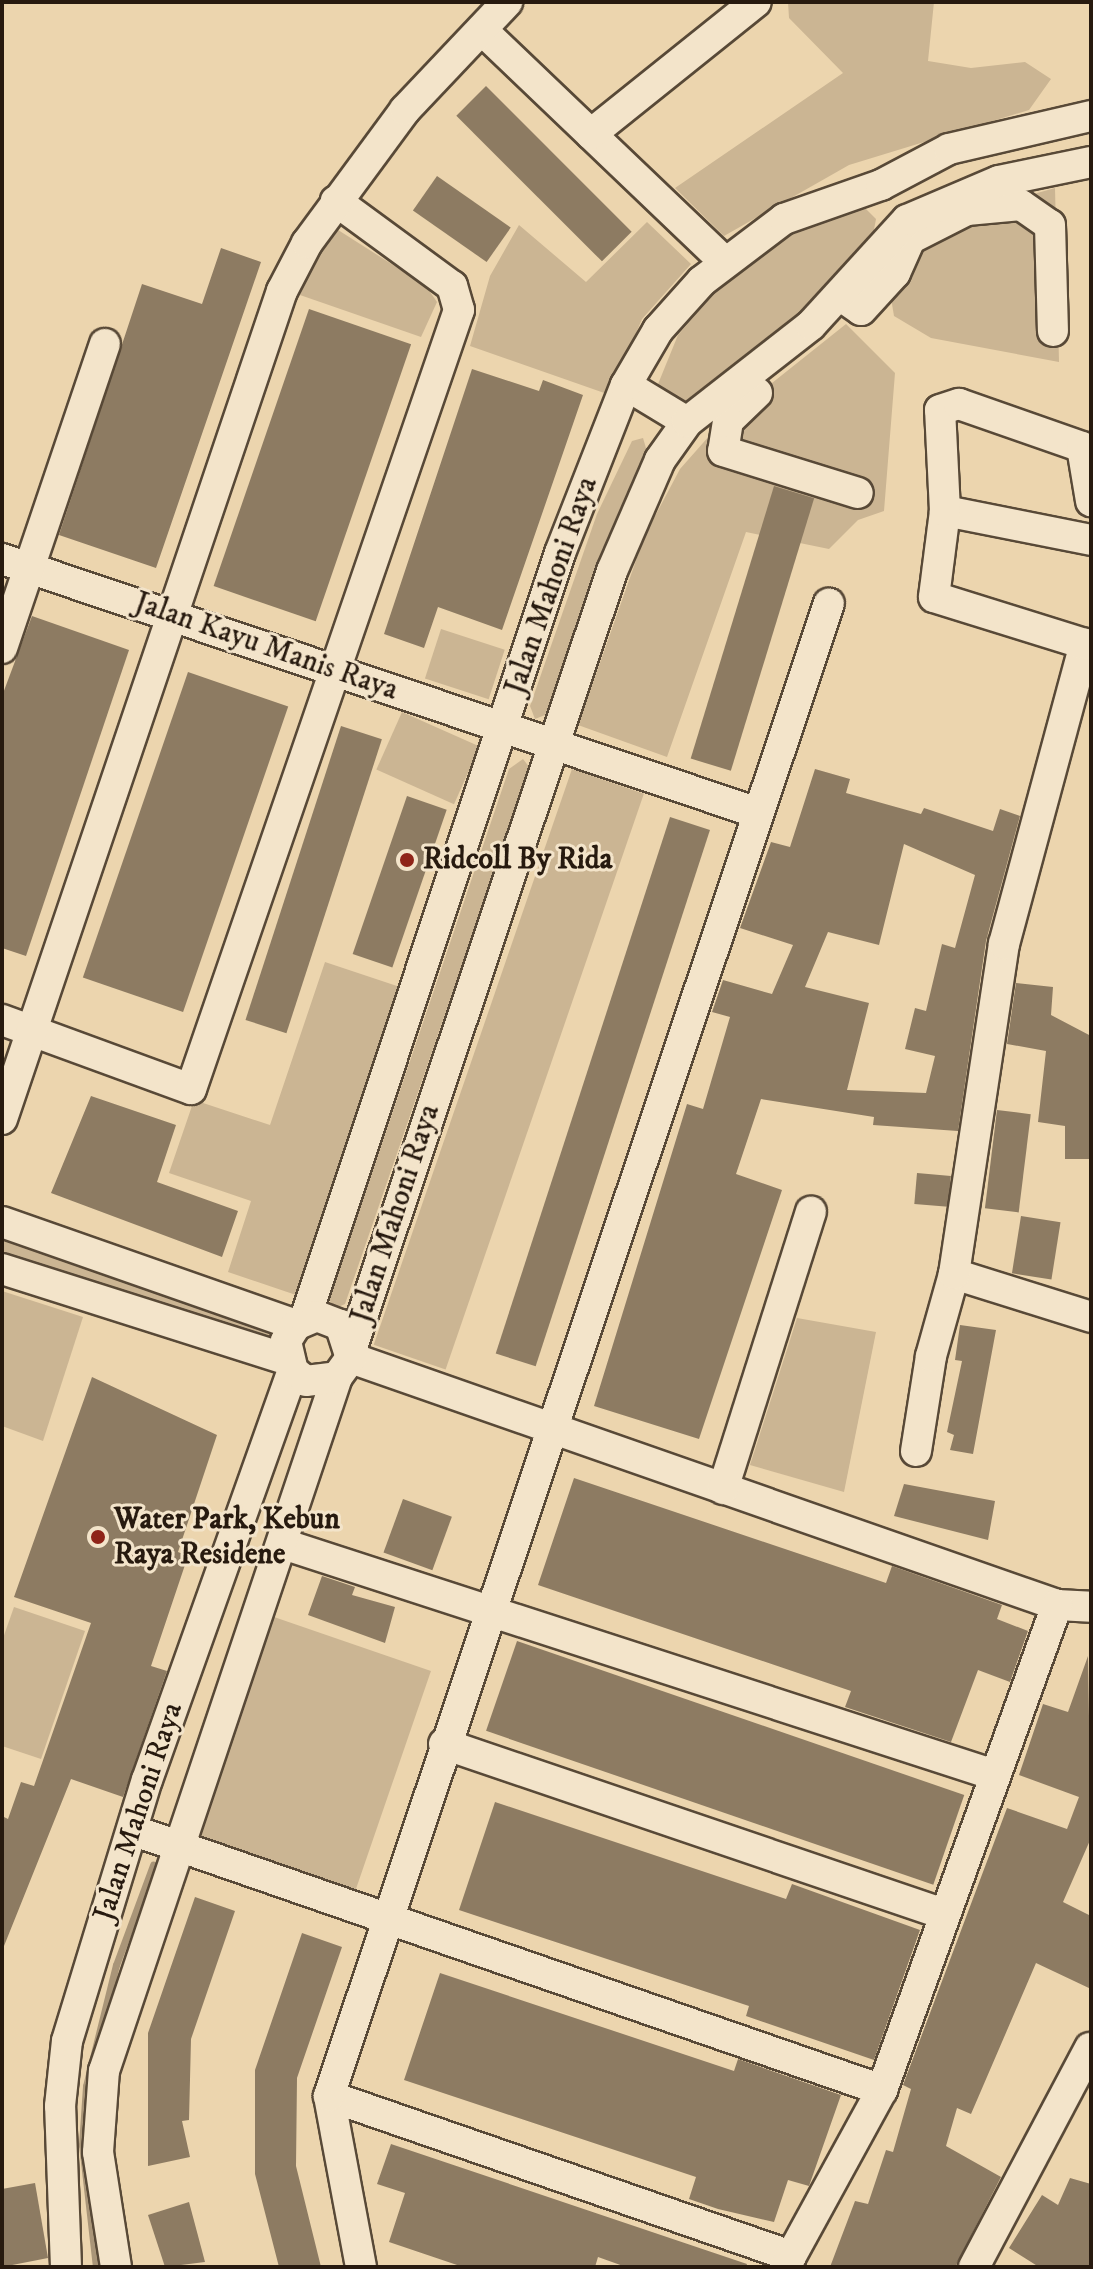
<!DOCTYPE html>
<style>
body{margin:0}
#map{position:relative;width:1093px;height:2269px;overflow:hidden;background:#ecd5ae;font-family:"IM FELL DW Pica",serif}
div>[style]{position:absolute}
[style*='--x']{left:calc(var(--x)*1px);top:calc(var(--y)*1px);width:calc(var(--w)*1px);rotate:calc(var(--a)*1deg)}
.green>*{inset:0;background:#cbb593;transform-origin:0 0}
.stream>*{height:7px;margin:-3.5px;padding:0 3.5px;transform-origin:3.5px;border-radius:3.5px;background:#a99578}
.building>*{inset:0;background:#8d7b62;transform-origin:0 0}
.roads{filter:drop-shadow(2px 0 #584937) drop-shadow(-2px 0 #584937) drop-shadow(0 2px #584937) drop-shadow(0 -2px #584937)}
.minor>*{height:30px;margin:-15px;padding:0 15px;transform-origin:15px;border-radius:15px;background:#f3e4ca}
.dots>*{width:22px;height:22px;translate:-50% -50%;box-sizing:border-box;border:4px solid #f3e4ca;border-radius:50%}
span{translate:-50% -50%;white-space:nowrap;text-align:center;line-height:1.15;-webkit-text-stroke:6px #f3e4ca;paint-order:stroke}
.street-label{font-size:30px;color:#271a0f}
.poi-label{font-size:30px;color:#271a0f;font-weight:700}
.left{translate:0 -50%;text-align:left}
.frame{position:absolute;inset:0;border:4px solid #271a0f;pointer-events:none}
</style>
<div id="map">
<div class="green">
<i style="clip-path:polygon(788px 2px,934px 2px,928px 61px,971px 68px,1025px 62px,1051px 79px,1029px 110px,849px 165px,724px 236px,675px 188px,843px 73px,789px 18px)"></i>
<i style="clip-path:polygon(1055px 188px,1059px 362px,931px 338px,894px 316px,888px 280px,916px 238px,973px 211px)"></i>
<i style="clip-path:polygon(862px 205px,876px 219px,873px 235px,796px 319px,694px 400px,680px 405px,656px 389px,678px 335px,727px 279px,787px 237px)"></i>
<i style="clip-path:polygon(647px 222px,691px 264px,642px 319px,610px 395px,470px 346px,490px 276px,519px 225px,586px 282px)"></i>
<i style="clip-path:polygon(335px 228px,426px 286px,437px 302px,421px 337px,300px 295px,314px 255px)"></i>
<i style="clip-path:polygon(846px 324px,895px 373px,884px 511px,858px 520px,829px 549px,746px 532px,667px 757px,578px 725px,645px 535px,680px 469px,718px 426px)"></i>
<i style="clip-path:polygon(643px 438px,648px 455px,545px 715px,535px 719px,530px 706px,597px 514px,632px 441px)"></i>
<i style="left:441px;top:629px;width:67px;height:52px;rotate:18deg"></i>
<i style="left:402px;top:712px;width:85px;height:63px;rotate:24deg"></i>
<i style="clip-path:polygon(523px 759px,530px 768px,345px 1304px,336px 1308px,329px 1300px,509px 769px)"></i>
<i style="left:572px;top:769px;width:76px;height:609px;rotate:19deg"></i>
<i style="clip-path:polygon(325px 962px,400px 987px,296px 1295px,228px 1272px,251px 1201px,169px 1173px,194px 1100px,270px 1125px)"></i>
<i style="clip-path:polygon(2px 1232px,268px 1324px,276px 1337px,261px 1342px,2px 1254px)"></i>
<i style="clip-path:polygon(2px 1291px,83px 1317px,43px 1441px,2px 1426px)"></i>
<i style="clip-path:polygon(797px 1318px,876px 1332px,844px 1492px,750px 1465px)"></i>
<i style="clip-path:polygon(14px 1607px,85px 1631px,41px 1759px,2px 1746px,2px 1641px)"></i>
<i style="left:274px;top:1617px;width:166px;height:232px;rotate:19deg"></i>
</div>
<div class="stream">
<i style="--x:96;--y:2267;--w:123;--a:-96.5"></i>
<i style="--x:82;--y:2145;--w:59;--a:-86.1"></i>
<i style="--x:86;--y:2086;--w:125;--a:-76.1"></i>
<i style="--x:116;--y:1965;--w:107;--a:-69.7"></i>
</div>
<div class="building">
<i style="left:486px;top:86px;width:206px;height:42px;rotate:45deg"></i>
<i style="left:437px;top:176px;width:90px;height:42px;rotate:35deg"></i>
<i style="clip-path:polygon(221px 248px,261px 262px,156px 568px,59px 535px,142px 284px,202px 304px)"></i>
<i style="left:309px;top:309px;width:108px;height:293px;rotate:19deg"></i>
<i style="clip-path:polygon(472px 369px,539px 391px,543px 380px,583px 395px,502px 630px,438px 607px,424px 648px,384px 634px)"></i>
<i style="left:774px;top:486px;width:42px;height:285px;rotate:17deg"></i>
<i style="clip-path:polygon(32px 616px,129px 650px,26px 956px,2px 948px,2px 696px)"></i>
<i style="left:188px;top:672px;width:106px;height:323px;rotate:19deg"></i>
<i style="left:341px;top:726px;width:43px;height:309px;rotate:18deg"></i>
<i style="clip-path:polygon(evenodd,815px 769px,850px 779px,846px 793px,921px 814px,924px 808px,993px 831px,1000px 809px,1020px 816px,986px 941px,958px 1131px,873px 1125px,874px 1117px,761px 1099px,736px 1174px,782px 1190px,699px 1439px,594px 1406px,687px 1104px,703px 1109px,730px 1017px,712px 1012px,723px 980px,772px 994px,793px 945px,740px 928px,771px 842px,790px 847px,815px 769px,904px 844px,975px 875px,955px 948px,942px 944px,926px 1011px,915px 1008px,905px 1049px,935px 1056px,926px 1093px,847px 1090px,869px 1003px,805px 987px,828px 932px,879px 945px,904px 844px)"></i>
<i style="left:407px;top:796px;width:42px;height:167px;rotate:19deg"></i>
<i style="left:670px;top:817px;width:42px;height:564px;rotate:18deg"></i>
<i style="clip-path:polygon(1016px 983px,1053px 987px,1051px 1015px,1091px 1036px,1091px 1159px,1065px 1159px,1065px 1126px,1038px 1122px,1046px 1051px,1007px 1044px)"></i>
<i style="clip-path:polygon(91px 1096px,176px 1125px,157px 1182px,238px 1211px,222px 1257px,51px 1193px)"></i>
<i style="left:997px;top:1110px;width:34px;height:99px;rotate:7deg"></i>
<i style="left:917px;top:1173px;width:34px;height:31px;rotate:5deg"></i>
<i style="left:1021px;top:1216px;width:40px;height:58px;rotate:9deg"></i>
<i style="clip-path:polygon(960px 1325px,996px 1330px,973px 1454px,950px 1450px,954px 1435px,947px 1432px,962px 1361px,955px 1360px)"></i>
<i style="clip-path:polygon(92px 1377px,217px 1435px,178px 1552px,188px 1556px,151px 1666px,167px 1671px,123px 1797px,71px 1779px,2px 1951px,2px 1816px,8px 1819px,21px 1782px,34px 1786px,91px 1623px,14px 1597px)"></i>
<i style="clip-path:polygon(574px 1478px,886px 1583px,892px 1566px,1002px 1605px,997px 1619px,1028px 1631px,1010px 1682px,978px 1670px,951px 1742px,845px 1707px,851px 1691px,538px 1585px)"></i>
<i style="clip-path:polygon(904px 1484px,995px 1501px,988px 1540px,894px 1516px)"></i>
<i style="left:403px;top:1499px;width:52px;height:57px;rotate:20deg"></i>
<i style="clip-path:polygon(322px 1576px,355px 1587px,352px 1595px,395px 1607px,385px 1643px,308px 1615px)"></i>
<i style="left:517px;top:1641px;width:473px;height:95px;rotate:19deg"></i>
<i style="clip-path:polygon(1088px 1656px,1091px 1838px,1063px 1902px,1091px 1916px,1091px 1989px,1036px 1963px,971px 2114px,957px 2108px,946px 2146px,1001px 2177px,955px 2267px,830px 2267px,855px 2201px,868px 2204px,886px 2150px,893px 2152px,911px 2089px,903px 2085px,1007px 1808px,1067px 1829px,1079px 1797px,1019px 1775px,1043px 1704px,1068px 1712px)"></i>
<i style="clip-path:polygon(495px 1802px,786px 1899px,792px 1884px,920px 1930px,874px 2060px,746px 2016px,749px 2006px,459px 1910px)"></i>
<i style="clip-path:polygon(195px 1897px,235px 1911px,191px 2039px,189px 2120px,182px 2121px,190px 2157px,148px 2166px,148px 2033px)"></i>
<i style="clip-path:polygon(302px 1933px,342px 1947px,297px 2078px,296px 2166px,321px 2267px,279px 2267px,255px 2174px,255px 2070px)"></i>
<i style="clip-path:polygon(440px 1973px,734px 2071px,738px 2059px,841px 2095px,809px 2186px,788px 2180px,774px 2222px,718px 2209px,689px 2199px,696px 2177px,404px 2080px)"></i>
<i style="clip-path:polygon(391px 2144px,747px 2264px,746px 2267px,626px 2267px,598px 2257px,595px 2267px,463px 2267px,389px 2242px,405px 2193px,377px 2184px)"></i>
<i style="clip-path:polygon(1070px 2178px,1091px 2184px,1091px 2267px,1039px 2267px,1009px 2248px,1042px 2195px,1058px 2205px)"></i>
<i style="clip-path:polygon(35px 2183px,48px 2258px,2px 2267px,2px 2189px)"></i>
<i style="clip-path:polygon(189px 2202px,205px 2262px,165px 2267px,148px 2215px)"></i>
</div>
<div class="roads">
<div class="minor">
<i style="--x:483;--y:31;--w:335;--a:43.7"></i>
<i style="--x:591;--y:134;--w:211;--a:-38.7"></i>
<i style="--x:841;--y:296;--w:24;--a:35"></i>
<i style="--x:861;--y:310;--w:50;--a:-47.4"></i>
<i style="--x:895;--y:273;--w:37;--a:-66"></i>
<i style="--x:910;--y:239;--w:64;--a:-27"></i>
<i style="--x:967;--y:210;--w:54;--a:-5.3"></i>
<i style="--x:1021;--y:205;--w:35;--a:35"></i>
<i style="--x:1050;--y:225;--w:106;--a:88.4"></i>
<i style="--x:626;--y:385;--w:71;--a:31.2"></i>
<i style="--x:757;--y:393;--w:40;--a:136"></i>
<i style="--x:728;--y:421;--w:30;--a:99"></i>
<i style="--x:723;--y:451;--w:141;--a:17.3"></i>
<i style="--x:945;--y:511;--w:149;--a:11.2"></i>
<i style="--x:2;--y:559;--w:798;--a:18.57"></i>
<i style="--x:2;--y:648;--w:321;--a:-71.3"></i>
<i style="--x:2;--y:1020;--w:201;--a:20.1"></i>
<i style="--x:191;--y:1089;--w:824;--a:-71.02"></i>
<i style="--x:459;--y:310;--w:25;--a:-106"></i>
<i style="--x:452;--y:286;--w:144;--a:-143.8"></i>
<i style="--x:2;--y:1119;--w:874;--a:-71.32"></i>
<i style="--x:282;--y:291;--w:54;--a:-62.5"></i>
<i style="--x:307;--y:243;--w:165;--a:-53.6"></i>
<i style="--x:405;--y:110;--w:149;--a:-46.6"></i>
<i style="--x:2;--y:1222;--w:312;--a:19.3"></i>
<i style="--x:2;--y:1269;--w:298;--a:17.6"></i>
<i style="--x:954;--y:1274;--w:144;--a:17.4"></i>
<i style="--x:305;--y:1319;--w:807;--a:-71.59"></i>
<i style="--x:560;--y:553;--w:180;--a:-68.6"></i>
<i style="--x:626;--y:385;--w:64;--a:-59.8"></i>
<i style="--x:658;--y:330;--w:66;--a:-48.1"></i>
<i style="--x:702;--y:281;--w:103;--a:-37.1"></i>
<i style="--x:784;--y:219;--w:103;--a:-19.3"></i>
<i style="--x:881;--y:185;--w:77;--a:-27.9"></i>
<i style="--x:949;--y:149;--w:146;--a:-13.1"></i>
<i style="--x:352;--y:1347;--w:818;--a:-71.48"></i>
<i style="--x:612;--y:571;--w:121;--a:-66.6"></i>
<i style="--x:660;--y:460;--w:47;--a:-54.6"></i>
<i style="--x:687;--y:422;--w:157;--a:-38"></i>
<i style="--x:811;--y:325;--w:142;--a:-47.6"></i>
<i style="--x:907;--y:220;--w:100;--a:-23"></i>
<i style="--x:999;--y:181;--w:94;--a:-11.7"></i>
<i style="--x:351;--y:1358;--w:748;--a:19.28"></i>
<i style="--x:1057;--y:1605;--w:34;--a:3"></i>
<i style="--x:916;--y:1451;--w:96;--a:-81"></i>
<i style="--x:931;--y:1356;--w:85;--a:-74.3"></i>
<i style="--x:954;--y:1274;--w:334;--a:-81.4"></i>
<i style="--x:1004;--y:944;--w:311;--a:-74.9"></i>
<i style="--x:1085;--y:644;--w:158;--a:-162.7"></i>
<i style="--x:934;--y:597;--w:87;--a:-82.7"></i>
<i style="--x:945;--y:511;--w:101;--a:-92.8"></i>
<i style="--x:940;--y:410;--w:20;--a:-18"></i>
<i style="--x:959;--y:404;--w:130;--a:19.3"></i>
<i style="--x:1082;--y:447;--w:55;--a:80.5"></i>
<i style="--x:723;--y:1489;--w:291;--a:-72.4"></i>
<i style="--x:283;--y:1544;--w:749;--a:17.98"></i>
<i style="--x:444;--y:1744;--w:528;--a:18.78"></i>
<i style="--x:132;--y:1830;--w:794;--a:19.12"></i>
<i style="--x:329;--y:2096;--w:489;--a:19.1"></i>
<i style="--x:66;--y:2267;--w:161;--a:-92.1"></i>
<i style="--x:60;--y:2106;--w:65;--a:-83.9"></i>
<i style="--x:67;--y:2041;--w:273;--a:-73"></i>
<i style="--x:147;--y:1780;--w:434;--a:-70.4"></i>
<i style="--x:116;--y:2267;--w:116;--a:-98.9"></i>
<i style="--x:98;--y:2152;--w:81;--a:-85.8"></i>
<i style="--x:104;--y:2071;--w:732;--a:-71.44"></i>
<i style="--x:337;--y:1377;--w:24;--a:-54"></i>
<i style="--x:351;--y:1358;--w:35;--a:-108"></i>
<i style="--x:340;--y:1325;--w:25;--a:-159"></i>
<i style="--x:317;--y:1316;--w:23;--a:157"></i>
<i style="--x:296;--y:1325;--w:19;--a:122"></i>
<i style="--x:286;--y:1341;--w:31;--a:77"></i>
<i style="--x:293;--y:1371;--w:16;--a:38"></i>
<i style="--x:306;--y:1381;--w:31;--a:-7"></i>
<i style="--x:361;--y:2267;--w:174;--a:-100.6"></i>
<i style="--x:329;--y:2096;--w:1574;--a:-71.48"></i>
<i style="--x:785;--y:2267;--w:202;--a:-61.3"></i>
<i style="--x:882;--y:2090;--w:516;--a:-70.16"></i>
<i style="--x:974;--y:2267;--w:248;--a:-62.1"></i>
</div>
</div>
<div class="dots">
<i style="left:407px;top:860px;background:#8f2418"></i>
<i style="left:98px;top:1537px;background:#8f2418"></i>
</div>
<div class="street-label">
<span style="left:552px;top:586px;rotate:-71deg">Jalan Mahoni Raya</span>
<span style="left:266px;top:647px;rotate:19deg">Jalan Kayu Manis Raya</span>
<span style="left:396px;top:1214px;rotate:-72deg">Jalan Mahoni Raya</span>
<span style="left:139px;top:1812px;rotate:-72deg">Jalan Mahoni Raya</span>
</div>
<div class="poi-label">
<span class="left" style="left:423px;top:860px">Ridcoll By Rida</span>
<span class="left" style="left:114px;top:1537px">Water Park, Kebun<br>Raya Residene</span>
</div>
<div class="frame"></div>
</div>
